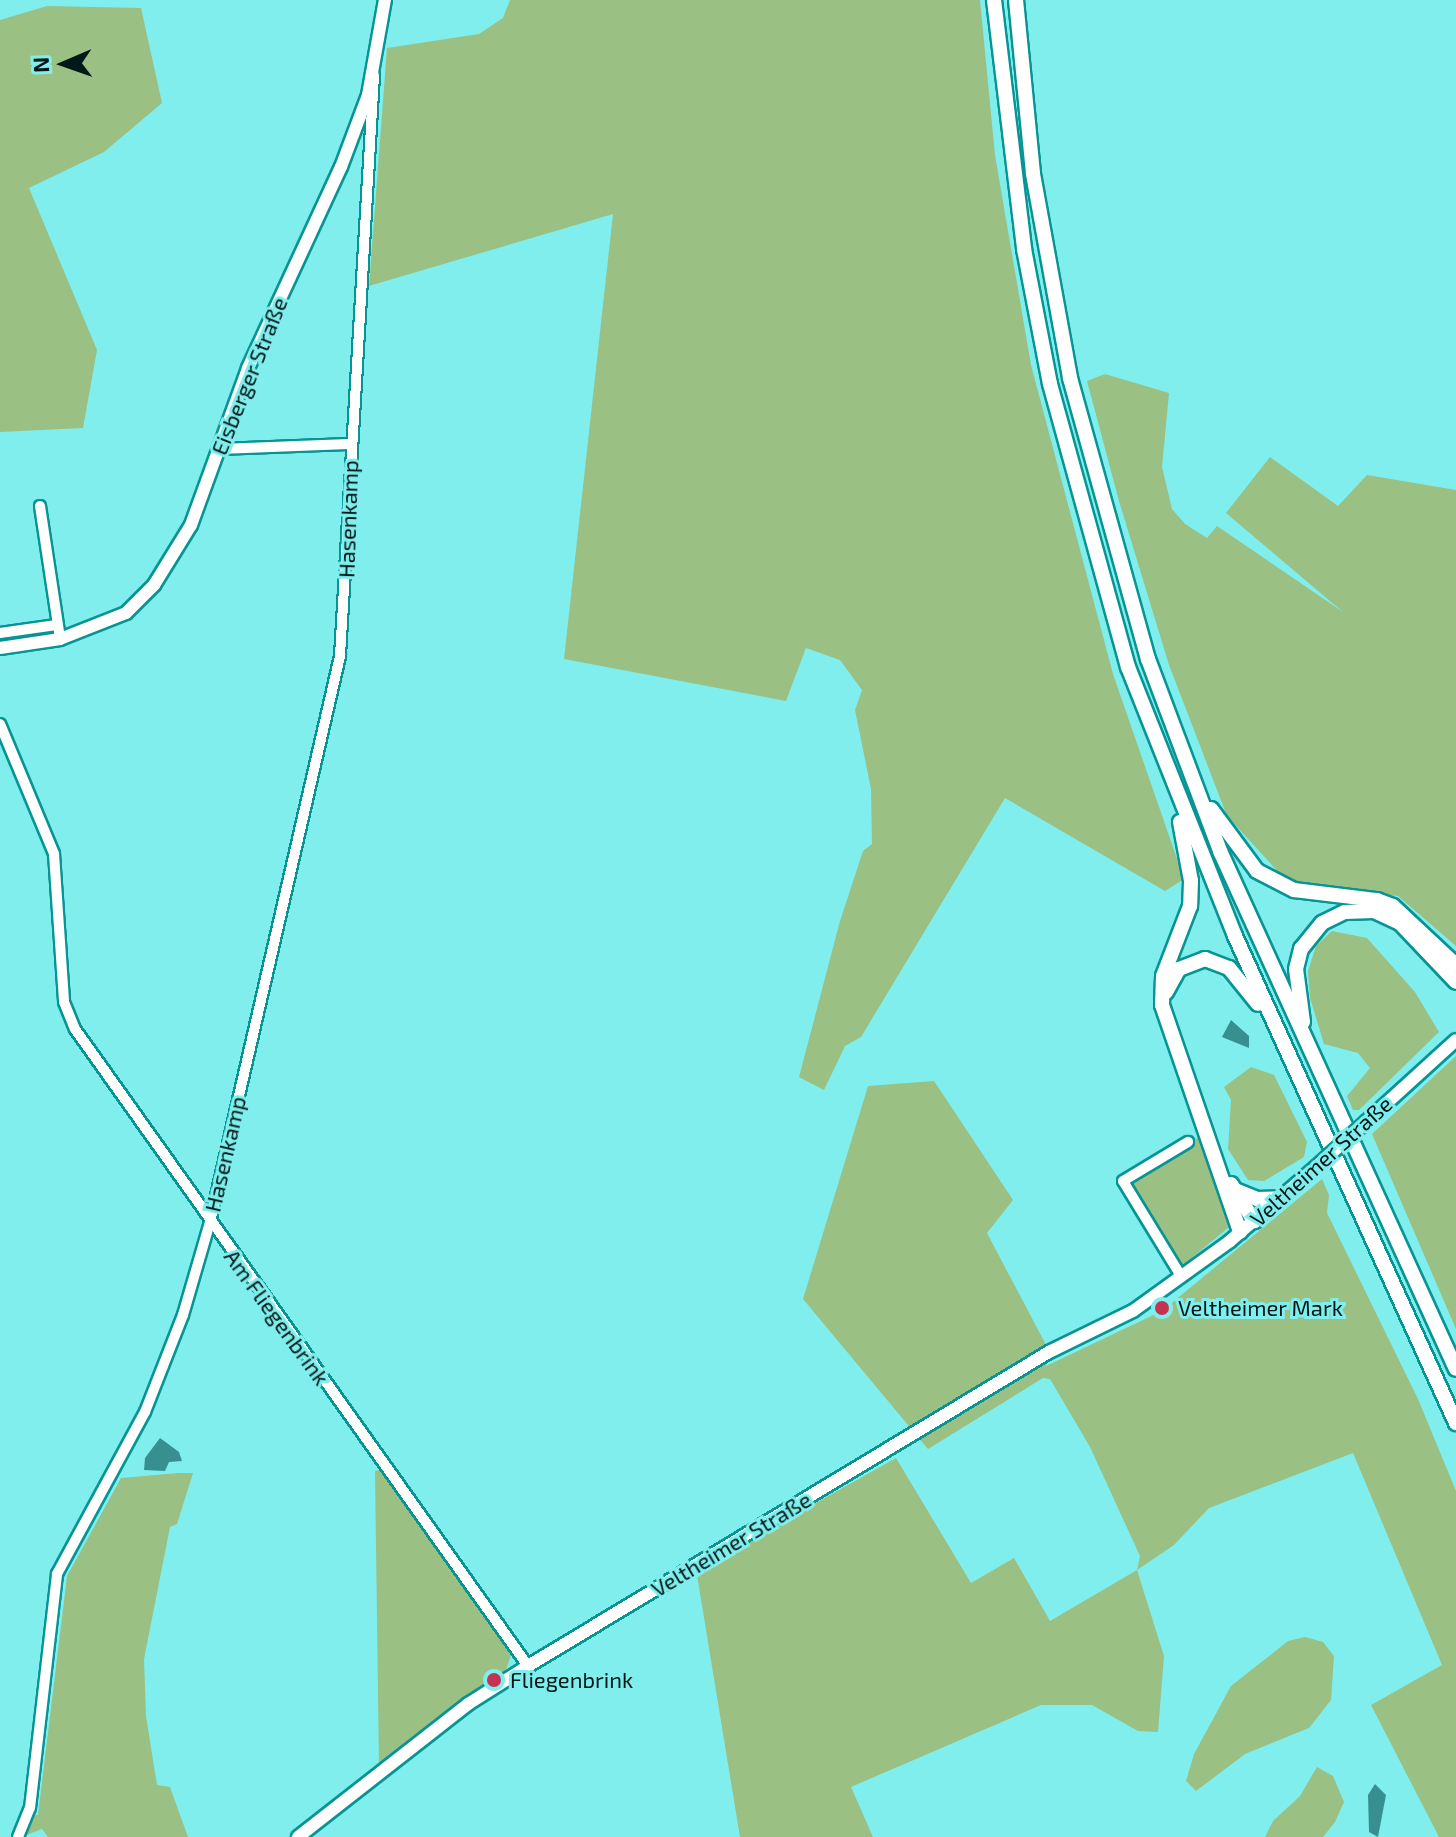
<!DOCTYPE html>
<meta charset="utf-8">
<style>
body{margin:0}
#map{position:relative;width:1456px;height:1837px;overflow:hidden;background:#7feeed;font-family:"Exo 2",sans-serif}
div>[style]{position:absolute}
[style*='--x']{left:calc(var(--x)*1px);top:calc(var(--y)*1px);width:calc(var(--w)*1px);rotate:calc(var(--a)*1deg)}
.green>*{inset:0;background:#9ac084}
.water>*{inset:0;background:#37908f}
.roads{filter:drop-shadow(2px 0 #079494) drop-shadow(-2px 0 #079494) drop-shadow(0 2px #079494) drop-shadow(0 -2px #079494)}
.minor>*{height:10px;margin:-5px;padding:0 5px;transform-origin:5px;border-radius:5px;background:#fff}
.major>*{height:12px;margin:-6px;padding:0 6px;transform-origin:6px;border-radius:6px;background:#fff}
.highway>*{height:14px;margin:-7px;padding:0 7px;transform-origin:7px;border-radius:7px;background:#fff}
.bridges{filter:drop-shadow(2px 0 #079494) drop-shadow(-2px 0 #079494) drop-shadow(0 2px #079494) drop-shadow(0 -2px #079494)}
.major-bridge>*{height:12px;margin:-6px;padding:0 6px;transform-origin:6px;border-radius:6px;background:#fff}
.dots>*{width:22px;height:22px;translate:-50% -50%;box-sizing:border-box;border:4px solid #7feeed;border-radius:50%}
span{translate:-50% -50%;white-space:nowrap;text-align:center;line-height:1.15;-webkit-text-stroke:6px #7feeed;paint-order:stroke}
.street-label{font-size:22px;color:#011818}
.poi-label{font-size:22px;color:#011818}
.left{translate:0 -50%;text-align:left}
.north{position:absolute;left:24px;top:24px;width:80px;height:80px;-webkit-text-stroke:6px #7feeed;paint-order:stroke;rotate:268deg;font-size:22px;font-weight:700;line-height:32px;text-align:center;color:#011818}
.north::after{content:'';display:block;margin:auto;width:28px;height:36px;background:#011818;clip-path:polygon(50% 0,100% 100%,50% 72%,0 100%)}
</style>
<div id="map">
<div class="green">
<i style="clip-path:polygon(510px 0,980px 0,995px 155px,1031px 365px,1113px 674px,1184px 879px,1165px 891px,1005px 798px,861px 1037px,845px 1046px,824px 1090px,799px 1077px,840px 921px,863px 851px,872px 844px,871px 789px,855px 710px,862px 690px,840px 660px,806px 648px,786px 701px,564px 659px,613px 214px,369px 286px,387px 48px,479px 34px,503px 18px)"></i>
<i style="clip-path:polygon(47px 6px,141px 8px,162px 103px,104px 152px,29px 188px,97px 350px,83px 428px,0 432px,0 20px)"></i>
<i style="clip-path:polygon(1105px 374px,1169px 393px,1162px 467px,1172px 509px,1185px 524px,1207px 538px,1217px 526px,1343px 612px,1226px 513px,1270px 457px,1338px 506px,1367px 475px,1456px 490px,1456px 946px,1398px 896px,1315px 888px,1282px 876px,1227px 816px,1169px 665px,1119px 501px,1087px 381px)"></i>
<i style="clip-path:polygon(1332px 931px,1367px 938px,1415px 992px,1439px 1032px,1359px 1110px,1353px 1110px,1347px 1096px,1370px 1068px,1358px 1053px,1324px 1044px,1310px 998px,1308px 971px,1316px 946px)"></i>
<i style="clip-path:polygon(1456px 1056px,1456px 1329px,1372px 1134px)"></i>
<i style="clip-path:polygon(1251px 1067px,1274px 1075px,1307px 1142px,1304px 1157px,1264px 1181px,1248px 1180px,1228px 1149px,1231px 1100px,1224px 1087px)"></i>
<i style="clip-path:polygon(934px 1081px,1013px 1200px,987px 1233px,1045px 1343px,1046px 1366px,1162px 1311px,1322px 1179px,1329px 1195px,1327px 1213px,1418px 1399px,1456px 1491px,1456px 1837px,1439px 1837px,1371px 1705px,1442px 1665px,1353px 1453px,1209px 1508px,1174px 1545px,1137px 1570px,1164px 1656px,1158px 1732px,1138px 1731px,1092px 1705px,1041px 1705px,851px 1787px,873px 1837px,740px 1837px,697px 1575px,700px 1568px,896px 1458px,971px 1583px,1014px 1558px,1050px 1621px,1137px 1570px,1140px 1556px,1090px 1447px,1050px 1379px,1043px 1378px,928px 1449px,803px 1299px,868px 1086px)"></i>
<i style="clip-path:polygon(1202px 1135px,1229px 1227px,1182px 1266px,1175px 1263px,1129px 1181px)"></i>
<i style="clip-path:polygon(381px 1470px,511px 1655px,506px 1670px,379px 1765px,375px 1471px)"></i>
<i style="clip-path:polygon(179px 1473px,193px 1473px,177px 1524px,170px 1527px,144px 1659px,146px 1716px,157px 1785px,170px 1787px,188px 1837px,48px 1837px,42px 1829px,21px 1837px,32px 1815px,38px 1815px,67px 1576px,121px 1478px)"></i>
<i style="clip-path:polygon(1305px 1637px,1323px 1642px,1334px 1656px,1331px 1700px,1309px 1728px,1245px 1754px,1196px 1791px,1186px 1781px,1194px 1754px,1231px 1686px,1288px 1641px)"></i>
<i style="clip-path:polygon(1317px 1767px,1333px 1776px,1344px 1802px,1335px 1822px,1323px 1837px,1265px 1837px,1273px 1821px,1300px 1796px)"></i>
</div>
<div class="water">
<i style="clip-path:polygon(1231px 1020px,1249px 1036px,1249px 1048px,1222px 1037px)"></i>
<i style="clip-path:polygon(160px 1438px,179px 1452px,182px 1461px,169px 1462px,165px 1471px,144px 1470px,145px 1458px)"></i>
<i style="clip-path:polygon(1375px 1784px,1386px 1795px,1378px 1837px,1369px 1832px,1368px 1795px)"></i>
</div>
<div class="roads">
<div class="minor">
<i style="--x:218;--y:449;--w:132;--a:-2.2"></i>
<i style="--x:40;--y:506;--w:134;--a:81.4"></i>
<i style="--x:0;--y:633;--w:57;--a:-8.1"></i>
<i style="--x:0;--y:724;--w:141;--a:67.4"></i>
<i style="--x:54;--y:854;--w:148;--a:86.1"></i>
<i style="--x:64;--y:1002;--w:29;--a:68"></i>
<i style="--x:75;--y:1029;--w:782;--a:54.58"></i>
<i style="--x:1181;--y:1276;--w:111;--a:-121.4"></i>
<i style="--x:1123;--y:1181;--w:76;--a:-31"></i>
<i style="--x:18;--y:1837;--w:31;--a:-68"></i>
<i style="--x:30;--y:1808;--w:236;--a:-83.4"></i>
<i style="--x:57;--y:1574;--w:184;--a:-61.5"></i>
<i style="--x:145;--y:1412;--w:104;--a:-68.6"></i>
<i style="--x:183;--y:1315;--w:97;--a:-73.8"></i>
<i style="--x:210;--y:1222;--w:581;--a:-77.06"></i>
<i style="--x:340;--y:656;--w:582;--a:-86.65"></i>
</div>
<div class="major">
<i style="--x:0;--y:648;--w:61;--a:-8.5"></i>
<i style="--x:60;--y:639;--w:71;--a:-21.5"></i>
<i style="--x:126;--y:613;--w:40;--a:-45"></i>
<i style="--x:154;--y:585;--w:70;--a:-58.3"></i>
<i style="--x:191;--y:525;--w:167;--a:-70"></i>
<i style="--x:248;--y:368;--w:221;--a:-65.2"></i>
<i style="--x:341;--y:167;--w:77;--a:-69.4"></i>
<i style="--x:368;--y:95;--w:97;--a:-79.9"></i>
<i style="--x:1367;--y:1121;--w:120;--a:-42.3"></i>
<i style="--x:298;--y:1837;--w:216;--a:-38"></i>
<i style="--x:468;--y:1704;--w:71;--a:-32.3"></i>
<i style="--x:528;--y:1666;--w:608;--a:-31.08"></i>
<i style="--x:1049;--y:1352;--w:93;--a:-26"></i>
<i style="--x:1133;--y:1311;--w:120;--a:-35.8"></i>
<i style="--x:1230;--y:1241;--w:113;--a:-40.7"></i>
</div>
<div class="highway">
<i style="--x:994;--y:0;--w:251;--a:83.1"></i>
<i style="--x:1024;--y:249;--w:137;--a:79.1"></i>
<i style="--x:1050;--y:384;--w:294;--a:74.6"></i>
<i style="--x:1128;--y:667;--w:289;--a:68.3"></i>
<i style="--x:1235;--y:936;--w:535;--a:65.59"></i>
<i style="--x:1016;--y:0;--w:175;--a:84.4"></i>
<i style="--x:1033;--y:174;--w:207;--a:79.7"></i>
<i style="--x:1070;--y:378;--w:292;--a:74.5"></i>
<i style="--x:1148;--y:659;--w:205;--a:69.4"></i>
<i style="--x:1220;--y:851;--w:569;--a:65.51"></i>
<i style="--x:1211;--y:809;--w:77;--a:53.4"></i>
<i style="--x:1257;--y:871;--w:42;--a:27.2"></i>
<i style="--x:1294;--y:890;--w:84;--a:6.9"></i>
<i style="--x:1377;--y:900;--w:17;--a:21"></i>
<i style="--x:1393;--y:906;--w:86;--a:43.1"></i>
<i style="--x:1180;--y:822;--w:60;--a:79.4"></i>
<i style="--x:1191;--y:881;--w:25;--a:92"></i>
<i style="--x:1190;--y:906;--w:75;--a:111.1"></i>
<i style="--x:1163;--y:976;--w:29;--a:92"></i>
<i style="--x:1162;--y:1005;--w:240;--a:71"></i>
<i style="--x:1166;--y:992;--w:26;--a:-61"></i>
<i style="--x:1179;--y:969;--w:28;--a:-21"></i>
<i style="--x:1205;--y:959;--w:26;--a:21"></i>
<i style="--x:1229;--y:968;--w:46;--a:51.1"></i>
<i style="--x:1303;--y:1022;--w:53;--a:-97.5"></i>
<i style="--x:1296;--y:969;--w:21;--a:-76"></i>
<i style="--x:1301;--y:949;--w:33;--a:-51"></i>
<i style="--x:1322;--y:923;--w:25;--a:-26"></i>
<i style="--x:1345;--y:912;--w:29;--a:-2"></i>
<i style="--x:1374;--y:911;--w:29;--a:25"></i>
<i style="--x:1400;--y:923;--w:81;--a:46.5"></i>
<i style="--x:1231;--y:1184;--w:44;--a:58.1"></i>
<i style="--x:1235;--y:1190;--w:24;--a:22"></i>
<i style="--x:1257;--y:1199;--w:25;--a:-2"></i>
</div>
</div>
<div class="bridges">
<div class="major-bridge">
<i style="--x:1316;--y:1167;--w:69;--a:-42"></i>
</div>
</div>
<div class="dots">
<i style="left:1162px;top:1308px;background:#c43450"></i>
<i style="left:494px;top:1680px;background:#c43450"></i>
</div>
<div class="street-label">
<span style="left:249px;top:376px;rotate:-68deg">Eisberger Straße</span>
<span style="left:348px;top:519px;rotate:-88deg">Hasenkamp</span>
<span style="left:225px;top:1154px;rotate:-77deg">Hasenkamp</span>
<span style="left:1321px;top:1161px;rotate:-42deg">Veltheimer Straße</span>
<span style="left:277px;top:1317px;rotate:54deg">Am Fliegenbrink</span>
<span style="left:731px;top:1544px;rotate:-31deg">Veltheimer Straße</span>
</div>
<div class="poi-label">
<span class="left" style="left:1178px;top:1308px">Veltheimer Mark</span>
<span class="left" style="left:510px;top:1680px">Fliegenbrink</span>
</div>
<div class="north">N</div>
</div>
